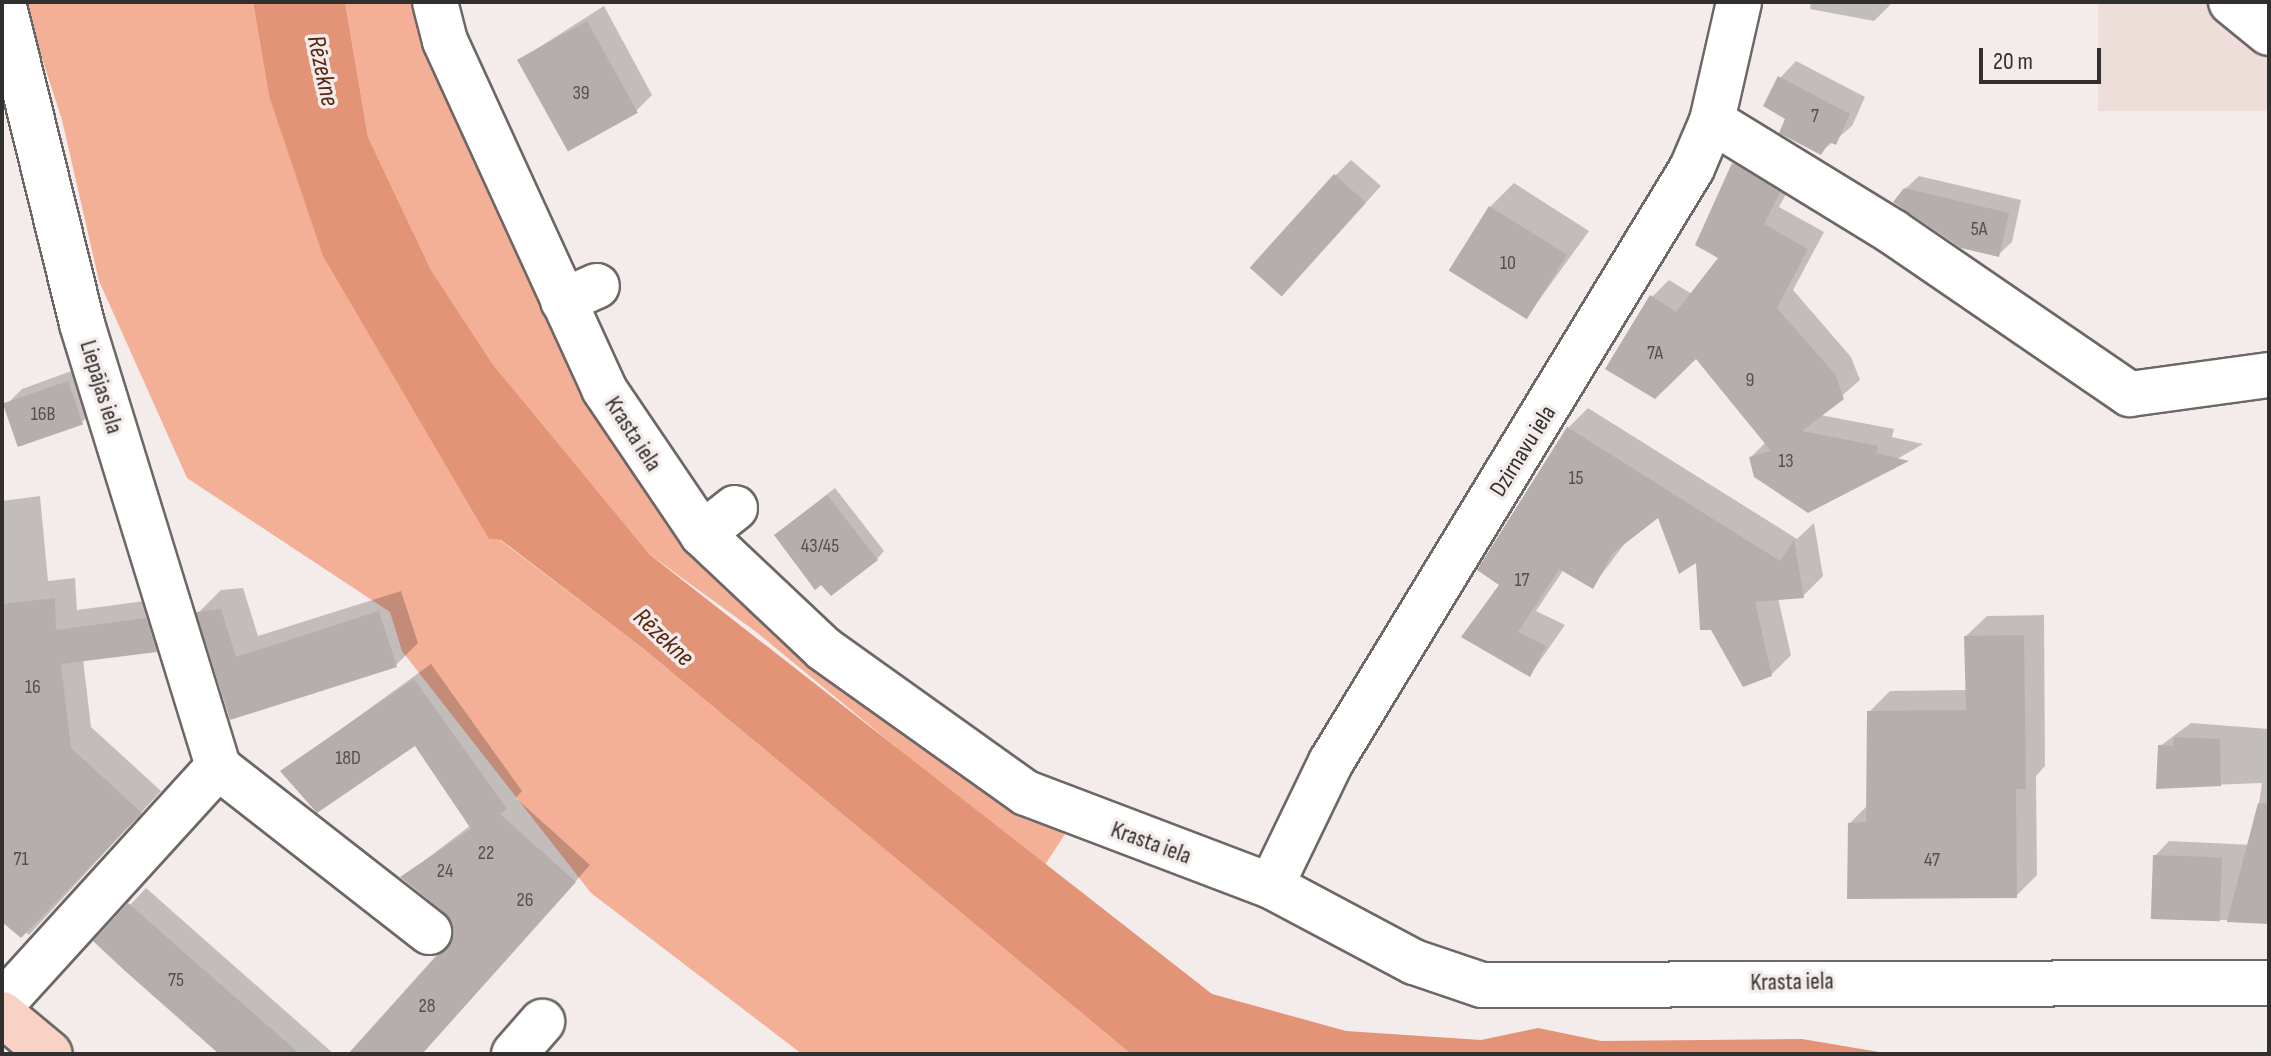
<!DOCTYPE html>
<meta charset="utf-8">
<style>
body{margin:0}
#map{position:relative;width:2271px;height:1056px;overflow:hidden;background:#f3ecea;font-family:"Sofia Sans Condensed",sans-serif}
div>[style]{position:absolute}
[style*='--x']{left:calc(var(--x)*1px);top:calc(var(--y)*1px);width:calc(var(--w)*1px);rotate:calc(var(--a)*1deg)}
.built>*{inset:0;background:#edded9;transform-origin:0 0}
.green>*{inset:0;background:#f4b096}
.water>*{inset:0;background:#e39476}
.shadow>*{inset:0;background:#0003}
.building>*{inset:0;background:#b5aeac;transform-origin:0 0}
.roads{filter:drop-shadow(2px 0 #6d6765) drop-shadow(-2px 0 #6d6765) drop-shadow(0 2px #6d6765) drop-shadow(0 -2px #6d6765)}
.minor>*{height:44px;margin:-22px;padding:0 22px;transform-origin:22px;border-radius:22px;background:#fff}
.major>*{height:44px;margin:-22px;padding:0 22px;transform-origin:22px;border-radius:22px;background:#f8d2c4}
span{translate:-50% -50%;white-space:nowrap;text-align:center;line-height:1.15;-webkit-text-stroke:7px #f3ecea;paint-order:stroke}
.number-label{font-size:20px;color:#53504e}
.number-label span{-webkit-text-stroke-width:0}
.street-label{font-size:24px;color:#32302f}
.water-label{font-size:26px;color:#5a2712;font-style:italic}
.frame{position:absolute;inset:0;border:4px solid #32302f;pointer-events:none}
.scale{position:absolute;left:1979px;top:48px;width:122px;height:36px;box-sizing:border-box;border:4px solid #32302f;border-top:0;padding-left:10px;font-size:24px;line-height:28px;white-space:nowrap;color:#32302f;-webkit-text-stroke:6px #f3ecea;paint-order:stroke}
</style>
<div id="map">
<div class="built">
<i style="left:2098px;top:2px;width:171px;height:109px"></i>
</div>
<div class="green">
<i style="clip-path:polygon(24px 2px,253px 2px,269px 96px,489px 539px,500px 540px,645px 650px,1131px 1054px,802px 1054px,591px 893px,402px 651px,390px 612px,187px 478px,99px 281px,62px 120px)"></i>
<i style="clip-path:polygon(345px 2px,417px 2px,641px 483px,1067px 831px,1043px 868px,755px 631px,649px 554px,585px 480px,494px 366px,431px 270px,368px 137px)"></i>
</div>
<div class="water">
<i style="clip-path:polygon(253px 2px,345px 2px,368px 137px,431px 270px,494px 366px,649px 554px,1212px 994px,1346px 1031px,1481px 1040px,1538px 1028px,1601px 1041px,1802px 1039px,1891px 1054px,1131px 1054px,645px 650px,501px 540px,489px 539px,323px 256px,269px 96px)"></i>
</div>
<div class="shadow">
<i style="clip-path:polygon(1811px 2px,1893px 2px,1874px 21px,1810px 9px)"></i>
<i style="clip-path:polygon(604px 6px,652px 95px,636px 111px,519px 60px)"></i>
<i style="clip-path:polygon(1796px 61px,1865px 97px,1852px 126px,1821px 152px,1780px 78px)"></i>
<i style="clip-path:polygon(1751px 147px,1796px 175px,1779px 207px,1824px 232px,1793px 290px,1851px 357px,1860px 380px,1820px 415px,1894px 429px,1892px 437px,1923px 444px,1808px 511px,1751px 457px,1766px 442px,1652px 297px,1669px 280px,1692px 294px,1721px 258px,1698px 244px,1734px 164px)"></i>
<i style="clip-path:polygon(1351px 160px,1381px 186px,1298px 277px,1335px 176px)"></i>
<i style="clip-path:polygon(1919px 176px,2021px 200px,2012px 242px,1998px 255px,1905px 189px)"></i>
<i style="clip-path:polygon(1514px 183px,1589px 231px,1526px 318px,1490px 207px)"></i>
<i style="clip-path:polygon(85px 366px,99px 406px,82px 422px,21px 446px,6px 405px,22px 389px)"></i>
<i style="clip-path:polygon(1588px 408px,1797px 539px,1814px 523px,1823px 576px,1803px 596px,1778px 598px,1791px 655px,1771px 675px,1698px 560px,1659px 515px,1628px 539px,1593px 586px,1564px 569px,1536px 611px,1565px 625px,1530px 675px,1502px 585px,1568px 428px)"></i>
<i style="clip-path:polygon(835px 488px,884px 551px,877px 559px,784px 528px)"></i>
<i style="clip-path:polygon(40px 496px,48px 581px,75px 578px,77px 610px,167px 598px,177px 629px,156px 650px,83px 659px,91px 727px,161px 791px,29px 935px,2px 913px,2px 501px)"></i>
<i style="clip-path:polygon(243px 588px,258px 636px,401px 591px,418px 643px,396px 665px,231px 718px,199px 612px,221px 590px)"></i>
<i style="clip-path:polygon(2044px 615px,2045px 766px,2036px 776px,2037px 875px,2016px 896px,1850px 823px,1868px 805px,1869px 712px,1890px 691px,1967px 690px,1966px 636px,1987px 616px)"></i>
<i style="clip-path:polygon(431px 664px,522px 791px,516px 798px,590px 865px,422px 1054px,352px 1054px,451px 948px,454px 921px,403px 877px,471px 825px,415px 743px,283px 771px)"></i>
<i style="clip-path:polygon(2191px 723px,2269px 729px,2269px 922px,2153px 917px,2155px 856px,2169px 841px,2253px 845px,2262px 783px,2158px 787px,2160px 746px)"></i>
<i style="clip-path:polygon(146px 888px,334px 1054px,222px 1054px,96px 941px)"></i>
</div>
<div class="building">
<i style="left:587px;top:21px;width:105px;height:80px;rotate:61deg"></i>
<i style="clip-path:polygon(1778px 76px,1850px 114px,1836px 145px,1829px 142px,1821px 155px,1779px 133px,1785px 119px,1763px 106px)"></i>
<i style="clip-path:polygon(1732px 163px,1780px 192px,1764px 224px,1808px 249px,1777px 308px,1835px 374px,1844px 399px,1802px 431px,1878px 446px,1876px 453px,1909px 461px,1808px 513px,1754px 477px,1749px 457px,1771px 451px,1696px 359px,1655px 399px,1605px 369px,1650px 295px,1676px 312px,1718px 258px,1695px 245px)"></i>
<i style="left:1334px;top:174px;width:43px;height:126px;rotate:42deg"></i>
<i style="clip-path:polygon(1904px 188px,2009px 213px,1999px 257px,1961px 248px,1893px 202px)"></i>
<i style="left:1489px;top:206px;width:92px;height:76px;rotate:32deg"></i>
<i style="left:68px;top:381px;width:46px;height:69px;rotate:71deg"></i>
<i style="clip-path:polygon(1567px 427px,1780px 561px,1794px 540px,1804px 598px,1755px 602px,1772px 676px,1743px 687px,1711px 630px,1700px 630px,1696px 563px,1679px 574px,1658px 518px,1613px 553px,1593px 589px,1559px 569px,1518px 632px,1546px 646px,1530px 677px,1461px 637px,1499px 585px,1477px 570px)"></i>
<i style="clip-path:polygon(827px 495px,878px 560px,831px 596px,821px 585px,815px 590px,774px 535px)"></i>
<i style="clip-path:polygon(55px 598px,56px 630px,146px 618px,157px 652px,61px 664px,71px 748px,142px 813px,21px 938px,2px 922px,2px 604px)"></i>
<i style="clip-path:polygon(221px 609px,236px 657px,379px 611px,397px 667px,230px 720px,196px 612px)"></i>
<i style="clip-path:polygon(2024px 635px,2026px 789px,2016px 789px,2017px 898px,1847px 899px,1848px 823px,1866px 822px,1867px 711px,1966px 710px,1964px 636px)"></i>
<i style="clip-path:polygon(414px 679px,507px 809px,500px 814px,576px 882px,422px 1054px,348px 1054px,454px 936px,445px 913px,400px 877px,471px 829px,415px 746px,317px 813px,280px 771px)"></i>
<i style="clip-path:polygon(2174px 737px,2220px 739px,2221px 786px,2156px 789px,2158px 745px,2173px 746px)"></i>
<i style="clip-path:polygon(2258px 803px,2269px 804px,2269px 924px,2227px 922px)"></i>
<i style="left:2153px;top:855px;width:69px;height:64px;rotate:2deg"></i>
<i style="clip-path:polygon(128px 903px,228px 991px,300px 1054px,219px 1054px,124px 970px,93px 941px)"></i>
</div>
<div class="roads">
<div class="minor">
<i style="--x:3;--y:2;--w:332;--a:76.2"></i>
<i style="--x:82;--y:324;--w:463;--a:72.9"></i>
<i style="--x:435;--y:2;--w:40;--a:75.6"></i>
<i style="--x:445;--y:41;--w:383;--a:65.4"></i>
<i style="--x:604;--y:389;--w:175;--a:55.9"></i>
<i style="--x:702;--y:534;--w:168;--a:43.3"></i>
<i style="--x:824;--y:649;--w:248;--a:35.5"></i>
<i style="--x:1026;--y:793;--w:262;--a:20.8"></i>
<i style="--x:1271;--y:886;--w:162;--a:28"></i>
<i style="--x:1414;--y:962;--w:72;--a:18.7"></i>
<i style="--x:1482;--y:985;--w:787;--a:-0.15"></i>
<i style="--x:2231;--y:2;--w:49;--a:39.2"></i>
<i style="--x:1712;--y:121;--w:212;--a:31.5"></i>
<i style="--x:1893;--y:232;--w:287;--a:34.4"></i>
<i style="--x:2130;--y:394;--w:140;--a:-7.8"></i>
<i style="--x:563;--y:301;--w:37;--a:-24"></i>
<i style="--x:702;--y:534;--w:42;--a:-38.2"></i>
<i style="--x:218;--y:767;--w:268;--a:38"></i>
<i style="--x:1271;--y:886;--w:138;--a:-64.2"></i>
<i style="--x:1331;--y:762;--w:695;--a:-58.71"></i>
<i style="--x:1692;--y:168;--w:51;--a:-66.9"></i>
<i style="--x:1712;--y:121;--w:122;--a:-77.2"></i>
<i style="--x:2;--y:1004;--w:321;--a:-47.7"></i>
<i style="--x:514;--y:1054;--w:43;--a:-48.8"></i>
</div>
<div class="major">
<i style="--x:2;--y:1014;--w:62;--a:39.8"></i>
</div>
</div>
<div class="number-label">
<span style="left:581px;top:93px">39</span>
<span style="left:1815px;top:116px">7</span>
<span style="left:1979px;top:229px">5A</span>
<span style="left:1508px;top:263px">10</span>
<span style="left:1655px;top:353px">7A</span>
<span style="left:1750px;top:380px">9</span>
<span style="left:43px;top:414px">16B</span>
<span style="left:1786px;top:461px">13</span>
<span style="left:1576px;top:478px">15</span>
<span style="left:820px;top:546px">43/45</span>
<span style="left:1522px;top:580px">17</span>
<span style="left:33px;top:687px">16</span>
<span style="left:348px;top:758px">18D</span>
<span style="left:486px;top:853px">22</span>
<span style="left:21px;top:859px">71</span>
<span style="left:1932px;top:860px">47</span>
<span style="left:445px;top:871px">24</span>
<span style="left:525px;top:900px">26</span>
<span style="left:176px;top:980px">75</span>
<span style="left:427px;top:1006px">28</span>
</div>
<div class="street-label">
<span style="left:101px;top:387px;rotate:73deg">Liepājas iela</span>
<span style="left:633px;top:434px;rotate:57deg">Krasta iela</span>
<span style="left:1523px;top:451px;rotate:-58deg">Dzirnavu iela</span>
<span style="left:1151px;top:843px;rotate:20deg">Krasta iela</span>
<span style="left:1792px;top:982px;rotate:-1deg">Krasta iela</span>
</div>
<div class="water-label">
<span style="left:322px;top:71px;rotate:78deg">Rēzekne</span>
<span style="left:663px;top:638px;rotate:43deg">Rēzekne</span>
</div>
<div class="frame"></div>
<div class="scale">20 m</div>
</div>
